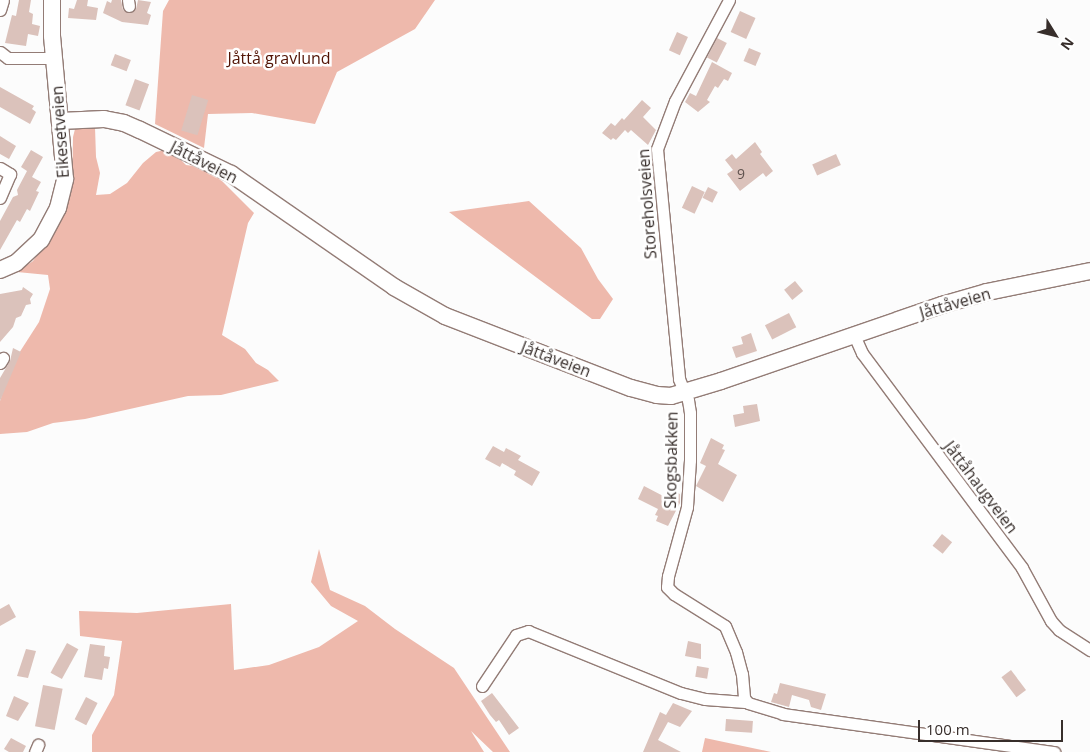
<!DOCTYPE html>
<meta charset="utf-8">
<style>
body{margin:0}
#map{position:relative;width:1090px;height:752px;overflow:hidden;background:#fcfcfc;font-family:"Open Sans",sans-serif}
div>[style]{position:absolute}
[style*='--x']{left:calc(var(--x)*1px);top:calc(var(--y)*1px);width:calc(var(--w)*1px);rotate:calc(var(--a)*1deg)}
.green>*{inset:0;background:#eeb9ac}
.building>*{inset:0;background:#dbc2bb;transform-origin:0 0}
.roads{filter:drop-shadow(1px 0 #937c76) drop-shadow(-1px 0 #937c76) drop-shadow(0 1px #937c76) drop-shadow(0 -1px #937c76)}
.street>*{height:11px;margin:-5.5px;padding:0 5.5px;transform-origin:5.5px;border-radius:5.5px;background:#fff}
.secondary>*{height:16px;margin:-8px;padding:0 8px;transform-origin:8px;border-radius:8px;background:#fff}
span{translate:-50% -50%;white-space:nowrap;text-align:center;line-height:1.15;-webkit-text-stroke:5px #fff;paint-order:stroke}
.number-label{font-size:14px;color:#60534f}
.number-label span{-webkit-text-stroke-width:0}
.park-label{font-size:16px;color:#521405}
.street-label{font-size:16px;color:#372e2b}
.north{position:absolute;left:1030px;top:10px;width:50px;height:50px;-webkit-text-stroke:4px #fff;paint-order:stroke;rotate:126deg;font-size:14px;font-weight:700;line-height:20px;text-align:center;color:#372e2b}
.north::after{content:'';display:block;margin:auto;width:18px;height:22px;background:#372e2b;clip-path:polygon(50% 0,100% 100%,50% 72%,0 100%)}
.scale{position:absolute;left:918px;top:720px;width:145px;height:22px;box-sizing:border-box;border:2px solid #372e2b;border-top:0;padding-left:6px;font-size:15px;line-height:18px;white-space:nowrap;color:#372e2b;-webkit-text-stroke:4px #fff;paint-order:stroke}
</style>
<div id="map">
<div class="green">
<i style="clip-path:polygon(169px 0,435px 0,415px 29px,337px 72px,315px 124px,252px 113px,208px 114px,204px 148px,155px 124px,163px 11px)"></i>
<i style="clip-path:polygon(76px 125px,95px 127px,96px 157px,100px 173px,96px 195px,110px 194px,127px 183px,143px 163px,156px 152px,170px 149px,186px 165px,209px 168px,254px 213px,248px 223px,222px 335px,245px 349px,256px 363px,268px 370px,279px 381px,221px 395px,188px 396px,85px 419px,53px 423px,27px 432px,0 434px,0 401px,12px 364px,39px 322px,50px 289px,48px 275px,17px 272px,33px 261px,52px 234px,72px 190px,73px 137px)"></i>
<i style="clip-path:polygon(529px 201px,581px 248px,598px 279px,613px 299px,600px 319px,592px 319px,449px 212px)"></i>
<i style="clip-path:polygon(319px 549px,330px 590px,365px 606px,395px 629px,454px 668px,510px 752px,493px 752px,471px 731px,484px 752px,92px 752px,92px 735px,114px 695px,122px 641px,80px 636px,79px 611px,137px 613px,231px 604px,234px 670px,269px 665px,319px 647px,358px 621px,331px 606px,311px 582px)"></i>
<i style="clip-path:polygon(705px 738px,771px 752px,702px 752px)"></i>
</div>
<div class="building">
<i style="clip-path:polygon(19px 0,31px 0,29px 12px,33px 14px,32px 24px,40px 26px,38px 36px,28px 34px,26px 46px,5px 43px,12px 15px,16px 16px)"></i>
<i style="clip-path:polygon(77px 0,88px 0,87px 6px,98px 8px,96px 20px,68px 18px,69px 8px,74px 9px)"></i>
<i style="clip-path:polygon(112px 0,121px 0,123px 10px,130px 13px,136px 9px,138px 0,151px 2px,147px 13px,151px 15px,148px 25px,122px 22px,103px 13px,107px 1px,111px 3px)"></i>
<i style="left:740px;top:11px;width:17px;height:23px;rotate:24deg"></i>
<i style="left:677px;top:32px;width:12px;height:20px;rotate:24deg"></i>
<i style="left:717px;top:38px;width:11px;height:22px;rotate:27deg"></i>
<i style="left:749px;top:48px;width:13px;height:14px;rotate:23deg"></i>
<i style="left:115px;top:54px;width:17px;height:12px;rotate:21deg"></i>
<i style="clip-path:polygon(712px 62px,732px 73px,728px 81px,724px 79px,718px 88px,715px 86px,707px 100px,710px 102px,698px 112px,685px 102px,690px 93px,696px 96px)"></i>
<i style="left:135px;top:79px;width:15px;height:28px;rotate:20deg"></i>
<i style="clip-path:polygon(0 87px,34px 106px,32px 109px,36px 112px,30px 124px,0 107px)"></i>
<i style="left:192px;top:95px;width:17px;height:37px;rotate:17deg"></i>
<i style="clip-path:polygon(642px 100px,651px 108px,643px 117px,656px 130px,648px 145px,631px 130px,628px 133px,625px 130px,616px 140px,613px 138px,611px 140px,602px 133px,611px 123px,615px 126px,622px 118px,624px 120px)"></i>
<i style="clip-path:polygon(0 136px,16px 146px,9px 159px,0 154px)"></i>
<i style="clip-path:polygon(755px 142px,762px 152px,760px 154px,773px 171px,766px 177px,763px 173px,740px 191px,727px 174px,733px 170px,725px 160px,732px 154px,736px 159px)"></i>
<i style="clip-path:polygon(31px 150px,43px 157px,32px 177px,41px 182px,36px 191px,39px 192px,30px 211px,27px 209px,20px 222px,17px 220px,0 250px,0 221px,13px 197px,18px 195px,17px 190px,27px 171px,21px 167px)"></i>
<i style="left:836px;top:154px;width:12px;height:26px;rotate:66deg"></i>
<i style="left:692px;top:186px;width:14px;height:24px;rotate:25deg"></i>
<i style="left:708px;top:187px;width:11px;height:12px;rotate:27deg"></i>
<i style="left:795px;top:281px;width:13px;height:14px;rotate:51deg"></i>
<i style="clip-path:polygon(23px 287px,33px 294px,30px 299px,31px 304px,26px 305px,21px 316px,16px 318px,13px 327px,0 342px,0 294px,22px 290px)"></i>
<i style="left:789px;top:313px;width:16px;height:27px;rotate:63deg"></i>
<i style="clip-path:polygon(751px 333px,757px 351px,736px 358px,732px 347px,743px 344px,741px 337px)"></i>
<i style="clip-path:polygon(13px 348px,21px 352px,0 401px,0 378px,10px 361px)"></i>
<i style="clip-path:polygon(757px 404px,760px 421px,735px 427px,733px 415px,744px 413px,743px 406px)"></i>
<i style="clip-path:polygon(711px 438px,724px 445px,722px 449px,725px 450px,718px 464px,737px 475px,723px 502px,696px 486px,706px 466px,700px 463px)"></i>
<i style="clip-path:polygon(493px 446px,504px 452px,506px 448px,521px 456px,518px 460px,540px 472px,532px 486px,514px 475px,516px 471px,502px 463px,500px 467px,485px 459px)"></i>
<i style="clip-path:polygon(644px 486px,667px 498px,670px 489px,680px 494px,680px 503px,668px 526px,656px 521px,658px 516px,655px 515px,658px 509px,638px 499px)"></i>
<i style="left:942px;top:534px;width:13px;height:15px;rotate:39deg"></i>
<i style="clip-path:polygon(9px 604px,16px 617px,0 626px,0 609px)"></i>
<i style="clip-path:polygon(688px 641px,701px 644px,701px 659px,685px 656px)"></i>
<i style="left:67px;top:643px;width:13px;height:34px;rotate:29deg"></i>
<i style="clip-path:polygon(90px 644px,105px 646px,104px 656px,110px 657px,108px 669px,104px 668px,102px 680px,84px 677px)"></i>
<i style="clip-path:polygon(26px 649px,36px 651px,28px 678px,17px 676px)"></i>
<i style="left:697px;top:666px;width:12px;height:11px;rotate:9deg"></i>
<i style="left:1011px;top:670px;width:25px;height:12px;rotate:53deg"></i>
<i style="clip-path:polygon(780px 683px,826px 694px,821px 710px,811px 707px,809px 700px,792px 695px,789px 707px,771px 702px,774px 693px,777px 694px)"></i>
<i style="left:43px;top:685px;width:20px;height:42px;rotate:11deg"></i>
<i style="clip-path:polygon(492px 693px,519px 728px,509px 735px,499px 720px,496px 722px,490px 715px,481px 701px)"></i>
<i style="clip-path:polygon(14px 696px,29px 703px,18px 721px,6px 716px)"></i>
<i style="left:86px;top:697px;width:13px;height:25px;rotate:27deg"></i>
<i style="clip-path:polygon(673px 703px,692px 711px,680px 727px,668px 722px,658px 740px,681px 752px,643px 752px,660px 712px,666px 715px)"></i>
<i style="left:726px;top:719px;width:27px;height:12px;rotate:4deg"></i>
<i style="clip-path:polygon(11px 738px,26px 746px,23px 752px,9px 752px,4px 749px)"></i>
</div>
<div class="roads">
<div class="street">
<i style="--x:128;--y:0;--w:6;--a:81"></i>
<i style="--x:729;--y:0;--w:115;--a:118.1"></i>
<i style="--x:675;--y:101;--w:51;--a:110.6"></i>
<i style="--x:657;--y:149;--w:231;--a:84.5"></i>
<i style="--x:679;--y:379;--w:23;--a:67"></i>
<i style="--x:688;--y:400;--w:13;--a:81"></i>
<i style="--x:690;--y:413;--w:47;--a:90"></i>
<i style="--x:690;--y:460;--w:47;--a:93.7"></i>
<i style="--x:687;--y:507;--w:72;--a:105.4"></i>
<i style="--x:668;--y:576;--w:11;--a:95"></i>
<i style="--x:667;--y:587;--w:10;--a:45"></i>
<i style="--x:674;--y:594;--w:60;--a:32.1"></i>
<i style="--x:725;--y:626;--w:28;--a:67"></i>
<i style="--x:736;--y:652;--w:23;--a:75"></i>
<i style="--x:742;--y:674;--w:24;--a:85"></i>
<i style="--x:744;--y:698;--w:6;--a:51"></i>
<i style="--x:748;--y:703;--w:37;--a:17"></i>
<i style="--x:783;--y:714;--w:274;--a:8"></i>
<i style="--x:0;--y:10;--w:10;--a:-73"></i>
<i style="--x:0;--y:52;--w:10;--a:37"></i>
<i style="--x:8;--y:58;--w:46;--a:0"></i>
<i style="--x:0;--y:168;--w:12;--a:31"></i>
<i style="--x:10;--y:174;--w:26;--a:113"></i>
<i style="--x:854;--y:335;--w:20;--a:66"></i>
<i style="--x:862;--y:353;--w:268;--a:53.3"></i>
<i style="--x:1022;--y:568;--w:60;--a:61.3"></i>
<i style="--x:1051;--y:621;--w:12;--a:48"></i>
<i style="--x:1059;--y:630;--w:37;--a:33"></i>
<i style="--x:0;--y:363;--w:6;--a:-59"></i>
<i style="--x:482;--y:686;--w:61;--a:-56.3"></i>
<i style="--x:516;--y:635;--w:13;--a:-18"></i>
<i style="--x:528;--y:631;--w:165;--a:22.1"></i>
<i style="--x:681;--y:693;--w:25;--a:14"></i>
<i style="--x:705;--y:699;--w:40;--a:4.3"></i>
<i style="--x:35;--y:752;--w:8;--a:-67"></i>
</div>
<div class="secondary">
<i style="--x:60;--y:121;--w:44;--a:-2.6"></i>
<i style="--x:104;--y:119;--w:20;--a:11"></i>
<i style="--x:124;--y:123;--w:17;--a:24"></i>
<i style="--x:140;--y:130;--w:101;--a:25.8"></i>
<i style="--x:231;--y:174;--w:198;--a:34.7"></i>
<i style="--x:394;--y:287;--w:59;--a:29.6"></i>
<i style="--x:445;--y:316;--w:199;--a:21.2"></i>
<i style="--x:631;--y:388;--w:27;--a:15"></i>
<i style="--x:657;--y:395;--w:14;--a:4"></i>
<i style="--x:671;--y:396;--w:52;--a:-16.7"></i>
<i style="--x:721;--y:381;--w:234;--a:-19"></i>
<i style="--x:942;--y:305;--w:47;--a:-16.1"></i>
<i style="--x:987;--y:292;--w:105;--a:-11.5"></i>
<i style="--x:0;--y:270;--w:17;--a:-24"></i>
<i style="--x:16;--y:263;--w:34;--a:-43"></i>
<i style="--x:41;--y:240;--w:36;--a:-62"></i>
<i style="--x:58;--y:208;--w:30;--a:-76"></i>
<i style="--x:65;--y:179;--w:144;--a:-95.2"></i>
<i style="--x:52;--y:36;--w:36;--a:-90"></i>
</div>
</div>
<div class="number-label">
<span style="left:741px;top:174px">9</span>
</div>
<div class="park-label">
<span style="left:279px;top:58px">Jåttå gravlund</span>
</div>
<div class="street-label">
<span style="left:60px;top:132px;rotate:-94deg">Eikesetveien</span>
<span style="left:204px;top:162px;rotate:27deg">Jåttåveien</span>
<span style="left:647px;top:204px;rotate:-94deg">Storeholsveien</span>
<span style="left:955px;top:303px;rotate:-16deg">Jåttåveien</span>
<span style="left:556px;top:359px;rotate:21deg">Jåttåveien</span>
<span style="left:671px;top:460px;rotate:-89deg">Skogsbakken</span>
<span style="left:981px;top:487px;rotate:53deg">Jåttåhaugveien</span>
</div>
<div class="north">N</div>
<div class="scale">100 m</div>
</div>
